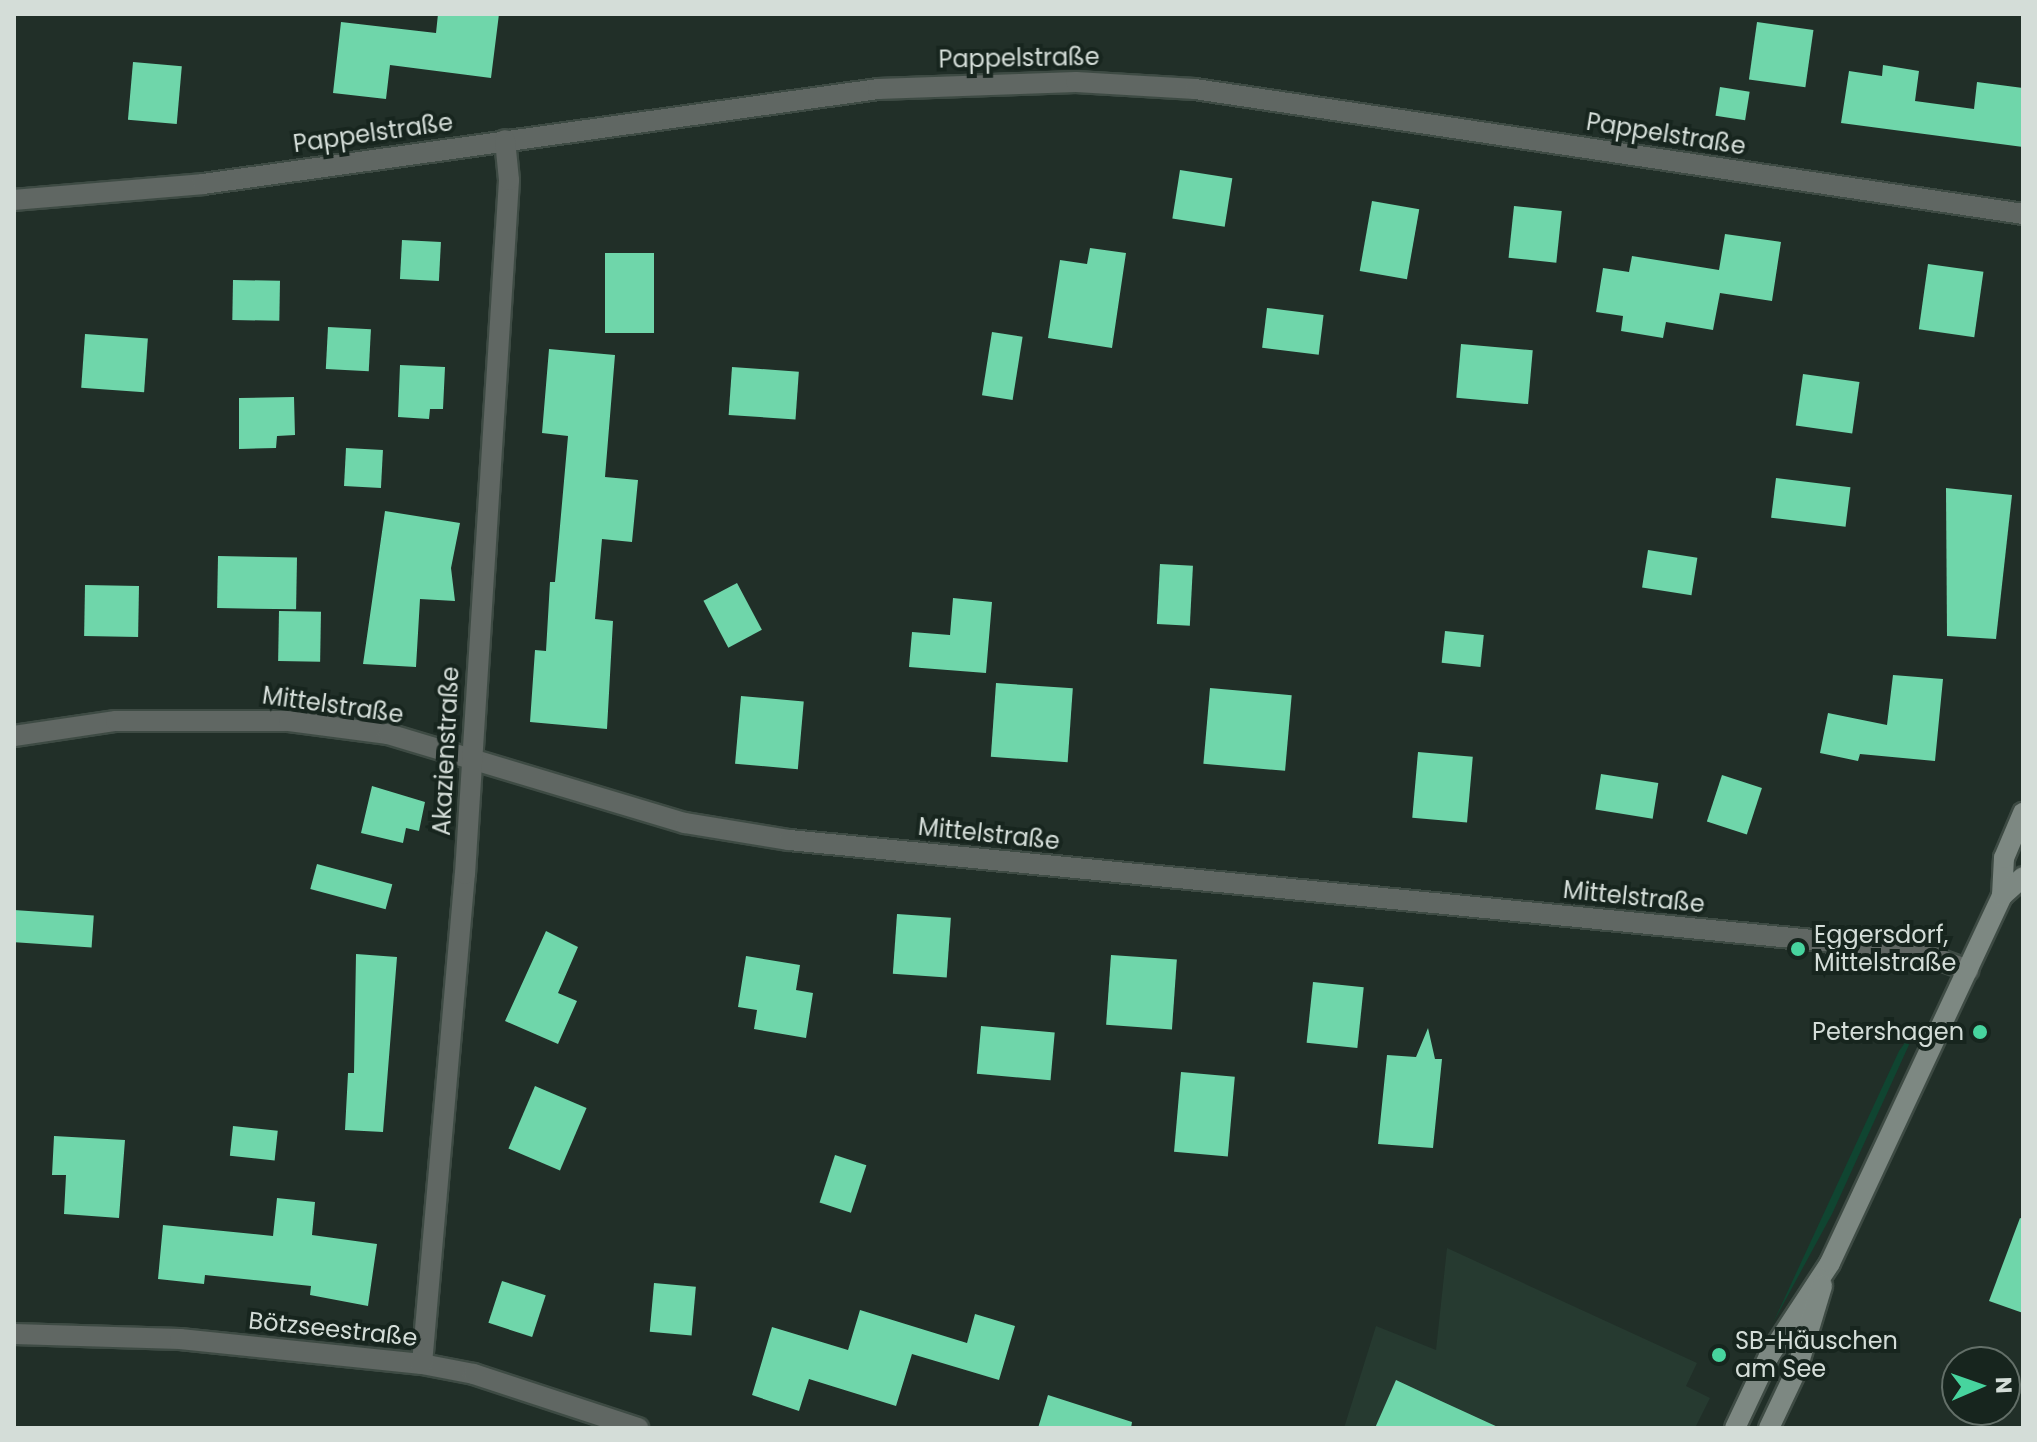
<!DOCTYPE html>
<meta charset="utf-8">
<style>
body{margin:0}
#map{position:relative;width:2037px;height:1442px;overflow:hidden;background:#212f28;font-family:Poppins,sans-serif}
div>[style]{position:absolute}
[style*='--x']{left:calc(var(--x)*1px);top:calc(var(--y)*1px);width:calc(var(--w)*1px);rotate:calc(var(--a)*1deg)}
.built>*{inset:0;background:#263a30}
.green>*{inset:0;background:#104531}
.building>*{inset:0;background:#6fd6aa;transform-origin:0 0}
.roads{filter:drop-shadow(2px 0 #3e4b44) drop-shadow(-2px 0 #3e4b44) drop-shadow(0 2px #3e4b44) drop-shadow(0 -2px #3e4b44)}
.street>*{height:20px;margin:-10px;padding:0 10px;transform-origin:10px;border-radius:10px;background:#606763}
.secondary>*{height:20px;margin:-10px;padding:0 10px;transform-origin:10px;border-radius:10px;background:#7d8882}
.dots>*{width:22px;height:22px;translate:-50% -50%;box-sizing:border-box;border:4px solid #17251e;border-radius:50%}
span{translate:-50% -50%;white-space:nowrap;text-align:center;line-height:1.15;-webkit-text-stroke:8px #17251e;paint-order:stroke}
.street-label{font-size:24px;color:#d4ddd8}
.poi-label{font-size:24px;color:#d4ddd8}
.left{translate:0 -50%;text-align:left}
.right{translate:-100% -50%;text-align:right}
.frame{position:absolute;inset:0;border:16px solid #d4ddd8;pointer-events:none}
.north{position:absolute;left:1941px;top:1346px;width:80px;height:80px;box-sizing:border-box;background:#17251e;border:2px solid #636f68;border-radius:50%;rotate:88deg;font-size:22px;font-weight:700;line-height:32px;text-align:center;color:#d4ddd8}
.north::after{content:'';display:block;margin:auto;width:28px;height:36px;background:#47d49e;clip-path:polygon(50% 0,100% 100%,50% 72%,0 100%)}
</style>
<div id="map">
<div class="built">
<i style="clip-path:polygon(1447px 1248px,1697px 1363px,1686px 1386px,1710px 1398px,1695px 1428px,1344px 1428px,1376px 1326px,1436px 1350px)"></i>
</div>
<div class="green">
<i style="clip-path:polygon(1918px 1025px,1832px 1214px,1773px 1323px,1899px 1051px)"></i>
</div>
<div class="building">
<i style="clip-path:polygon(438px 14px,499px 14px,491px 78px,390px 65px,386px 99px,333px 93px,341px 22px,436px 33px)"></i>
<i style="left:1757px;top:22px;width:57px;height:58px;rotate:8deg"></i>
<i style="left:133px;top:62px;width:49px;height:58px;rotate:5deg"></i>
<i style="clip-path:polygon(1883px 65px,1919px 71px,1915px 101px,1974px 109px,1977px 82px,2023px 88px,2023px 147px,1841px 123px,1849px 71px,1882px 76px)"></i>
<i style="left:1720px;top:87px;width:30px;height:29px;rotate:9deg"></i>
<i style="left:1180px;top:170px;width:53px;height:49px;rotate:9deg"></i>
<i style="left:1372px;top:201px;width:48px;height:71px;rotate:10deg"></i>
<i style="left:1514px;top:206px;width:48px;height:52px;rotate:6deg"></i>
<i style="clip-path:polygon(1725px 234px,1781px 242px,1772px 301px,1720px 293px,1713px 330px,1666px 322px,1663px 338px,1621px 331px,1623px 316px,1596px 312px,1603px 268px,1629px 272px,1632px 256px,1719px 270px)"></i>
<i style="left:402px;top:240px;width:39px;height:39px;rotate:3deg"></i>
<i style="clip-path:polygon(1090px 248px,1126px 253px,1112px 348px,1048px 338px,1060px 260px,1087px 264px)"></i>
<i style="left:605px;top:253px;width:49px;height:80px"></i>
<i style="left:1928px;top:264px;width:56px;height:66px;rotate:8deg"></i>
<i style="left:233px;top:280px;width:47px;height:40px;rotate:1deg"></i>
<i style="left:1267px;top:308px;width:57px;height:40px;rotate:7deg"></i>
<i style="left:328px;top:327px;width:43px;height:42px;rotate:3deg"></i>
<i style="left:992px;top:332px;width:31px;height:64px;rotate:9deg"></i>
<i style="left:85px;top:334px;width:63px;height:54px;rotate:4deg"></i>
<i style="left:1461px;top:344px;width:72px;height:54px;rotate:5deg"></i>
<i style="clip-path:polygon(549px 349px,615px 355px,605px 477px,638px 480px,632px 542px,602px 539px,595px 619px,613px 621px,607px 729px,530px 722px,535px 650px,546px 651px,550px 582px,555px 582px,568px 436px,542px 433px)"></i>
<i style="clip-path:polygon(400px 365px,445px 367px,443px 409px,430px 409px,429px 419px,398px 417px)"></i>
<i style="left:732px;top:367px;width:67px;height:48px;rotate:4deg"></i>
<i style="left:1803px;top:374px;width:57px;height:52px;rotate:8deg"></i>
<i style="clip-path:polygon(294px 397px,295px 435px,277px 436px,276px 448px,239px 449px,239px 398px)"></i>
<i style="left:346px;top:448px;width:37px;height:38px;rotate:3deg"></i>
<i style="left:1776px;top:478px;width:75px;height:40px;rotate:7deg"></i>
<i style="clip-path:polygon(1946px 488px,2012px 495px,1996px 639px,1947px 636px)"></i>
<i style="clip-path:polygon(385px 511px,460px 523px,451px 568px,455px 601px,420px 599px,416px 667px,363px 664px)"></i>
<i style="left:1648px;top:550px;width:50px;height:38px;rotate:9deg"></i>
<i style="left:218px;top:556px;width:79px;height:52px;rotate:1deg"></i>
<i style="left:1160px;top:564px;width:33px;height:60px;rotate:3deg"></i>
<i style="left:737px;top:583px;width:53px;height:38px;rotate:62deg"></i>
<i style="left:85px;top:585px;width:54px;height:51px;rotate:1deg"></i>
<i style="clip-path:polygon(953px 598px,992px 602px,986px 673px,909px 667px,912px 632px,950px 635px)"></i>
<i style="left:279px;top:611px;width:42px;height:50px;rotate:1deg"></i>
<i style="left:1445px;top:631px;width:39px;height:32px;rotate:6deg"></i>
<i style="clip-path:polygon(1893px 675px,1943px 679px,1935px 761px,1860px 754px,1858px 761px,1820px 753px,1828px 713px,1887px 725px)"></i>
<i style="left:996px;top:683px;width:77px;height:74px;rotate:4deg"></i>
<i style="left:1210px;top:688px;width:82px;height:76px;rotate:5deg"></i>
<i style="left:741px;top:696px;width:63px;height:68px;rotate:5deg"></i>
<i style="left:1418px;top:752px;width:55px;height:66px;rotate:5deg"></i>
<i style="left:1601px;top:774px;width:58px;height:36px;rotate:9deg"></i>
<i style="left:1722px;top:775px;width:42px;height:49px;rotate:18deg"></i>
<i style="clip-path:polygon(372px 786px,425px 802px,419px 831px,406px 828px,403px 843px,361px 833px)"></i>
<i style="left:317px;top:864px;width:78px;height:26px;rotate:15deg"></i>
<i style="left:14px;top:910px;width:80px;height:32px;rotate:4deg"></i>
<i style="left:897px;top:914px;width:54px;height:60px;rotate:4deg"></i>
<i style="clip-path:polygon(546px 931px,578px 947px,558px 993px,577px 1001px,558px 1044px,505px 1021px)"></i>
<i style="clip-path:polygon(356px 954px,397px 957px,383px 1132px,345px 1130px,348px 1073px,354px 1073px)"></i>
<i style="left:1111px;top:955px;width:66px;height:70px;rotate:4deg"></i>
<i style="clip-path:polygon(746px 956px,800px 965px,796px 990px,813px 993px,806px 1038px,754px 1029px,757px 1010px,738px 1007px)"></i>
<i style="left:1313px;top:982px;width:51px;height:61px;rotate:6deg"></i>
<i style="left:981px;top:1026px;width:74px;height:48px;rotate:5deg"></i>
<i style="clip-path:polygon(1428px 1028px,1435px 1059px,1442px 1059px,1433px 1148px,1378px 1144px,1387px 1055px,1416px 1057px)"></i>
<i style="left:1181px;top:1072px;width:54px;height:80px;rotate:5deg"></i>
<i style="left:535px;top:1086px;width:56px;height:68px;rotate:23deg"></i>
<i style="left:233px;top:1126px;width:45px;height:30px;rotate:6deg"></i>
<i style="clip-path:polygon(54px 1136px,125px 1140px,119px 1218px,64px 1214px,66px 1175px,52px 1175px)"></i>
<i style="left:835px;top:1155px;width:33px;height:50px;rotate:18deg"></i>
<i style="clip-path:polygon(277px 1198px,315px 1202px,312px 1235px,377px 1244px,368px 1306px,310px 1295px,311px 1286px,205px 1275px,204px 1284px,158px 1279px,163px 1225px,273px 1236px)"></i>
<i style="clip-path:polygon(2020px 1218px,2023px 1219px,2023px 1313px,1989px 1301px)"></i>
<i style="left:502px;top:1281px;width:46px;height:44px;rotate:18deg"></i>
<i style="left:654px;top:1283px;width:42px;height:49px;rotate:5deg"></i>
<i style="clip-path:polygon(860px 1310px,967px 1343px,975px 1314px,1015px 1326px,999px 1380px,912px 1354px,896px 1406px,809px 1379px,799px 1411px,752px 1395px,772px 1327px,848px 1350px)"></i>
<i style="clip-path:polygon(1396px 1380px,1441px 1401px,1500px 1428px,1375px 1428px)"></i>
<i style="clip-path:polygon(1048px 1395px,1132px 1422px,1131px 1428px,1038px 1428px)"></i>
</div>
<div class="roads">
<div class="street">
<i style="--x:14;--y:200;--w:190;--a:-4.8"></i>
<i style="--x:203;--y:184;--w:682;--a:-8.01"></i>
<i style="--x:878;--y:89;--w:198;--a:-2"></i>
<i style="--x:1076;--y:82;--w:119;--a:3.4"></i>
<i style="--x:1195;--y:89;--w:837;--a:8.58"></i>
<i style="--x:14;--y:736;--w:103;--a:-8.4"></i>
<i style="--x:116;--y:721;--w:173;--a:0"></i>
<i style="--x:289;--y:721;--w:100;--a:7.5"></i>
<i style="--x:388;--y:734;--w:310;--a:16.7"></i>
<i style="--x:685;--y:823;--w:105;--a:9.3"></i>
<i style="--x:789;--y:840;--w:1130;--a:5.58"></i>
<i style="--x:1914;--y:950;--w:58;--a:20.3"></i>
<i style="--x:14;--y:1334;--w:166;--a:1.7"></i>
<i style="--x:180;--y:1339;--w:243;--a:5.9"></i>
<i style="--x:422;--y:1364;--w:53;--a:10.9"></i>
<i style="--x:474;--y:1374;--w:173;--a:18.2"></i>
<i style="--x:422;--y:1364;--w:492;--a:-85"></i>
<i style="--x:465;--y:874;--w:695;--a:-86.37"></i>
<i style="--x:509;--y:180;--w:40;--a:-95.7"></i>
</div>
<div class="secondary">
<i style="--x:2002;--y:896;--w:38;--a:-87"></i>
<i style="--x:2004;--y:858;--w:49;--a:-67.1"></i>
<i style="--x:1735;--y:1428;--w:80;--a:-64.7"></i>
<i style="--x:1769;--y:1356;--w:111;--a:-56.7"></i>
<i style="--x:1830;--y:1263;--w:405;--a:-64.9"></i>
<i style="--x:2002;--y:896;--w:28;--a:-42"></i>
<i style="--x:1769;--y:1428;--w:65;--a:-64.6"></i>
<i style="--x:1797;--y:1369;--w:87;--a:-73.2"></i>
</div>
</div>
<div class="dots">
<i style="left:1798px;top:949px;background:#47d49e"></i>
<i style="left:1980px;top:1032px;background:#47d49e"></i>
<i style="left:1719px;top:1355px;background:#47d49e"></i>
</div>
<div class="street-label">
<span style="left:1019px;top:58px;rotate:-1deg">Pappelstraße</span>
<span style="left:373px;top:133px;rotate:-8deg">Pappelstraße</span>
<span style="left:1666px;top:134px;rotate:9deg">Pappelstraße</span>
<span style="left:333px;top:705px;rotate:8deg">Mittelstraße</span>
<span style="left:446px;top:751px;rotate:-87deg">Akazienstraße</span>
<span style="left:989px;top:834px;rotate:6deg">Mittelstraße</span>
<span style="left:1634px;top:897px;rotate:6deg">Mittelstraße</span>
<span style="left:333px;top:1329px;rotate:6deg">Bötzseestraße</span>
</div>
<div class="poi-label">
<span class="left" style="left:1814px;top:949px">Eggersdorf,<br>Mittelstraße</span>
<span class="right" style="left:1964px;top:1032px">Petershagen</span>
<span class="left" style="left:1735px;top:1355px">SB-Häuschen<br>am See</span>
</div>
<div class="frame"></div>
<div class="north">N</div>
</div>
